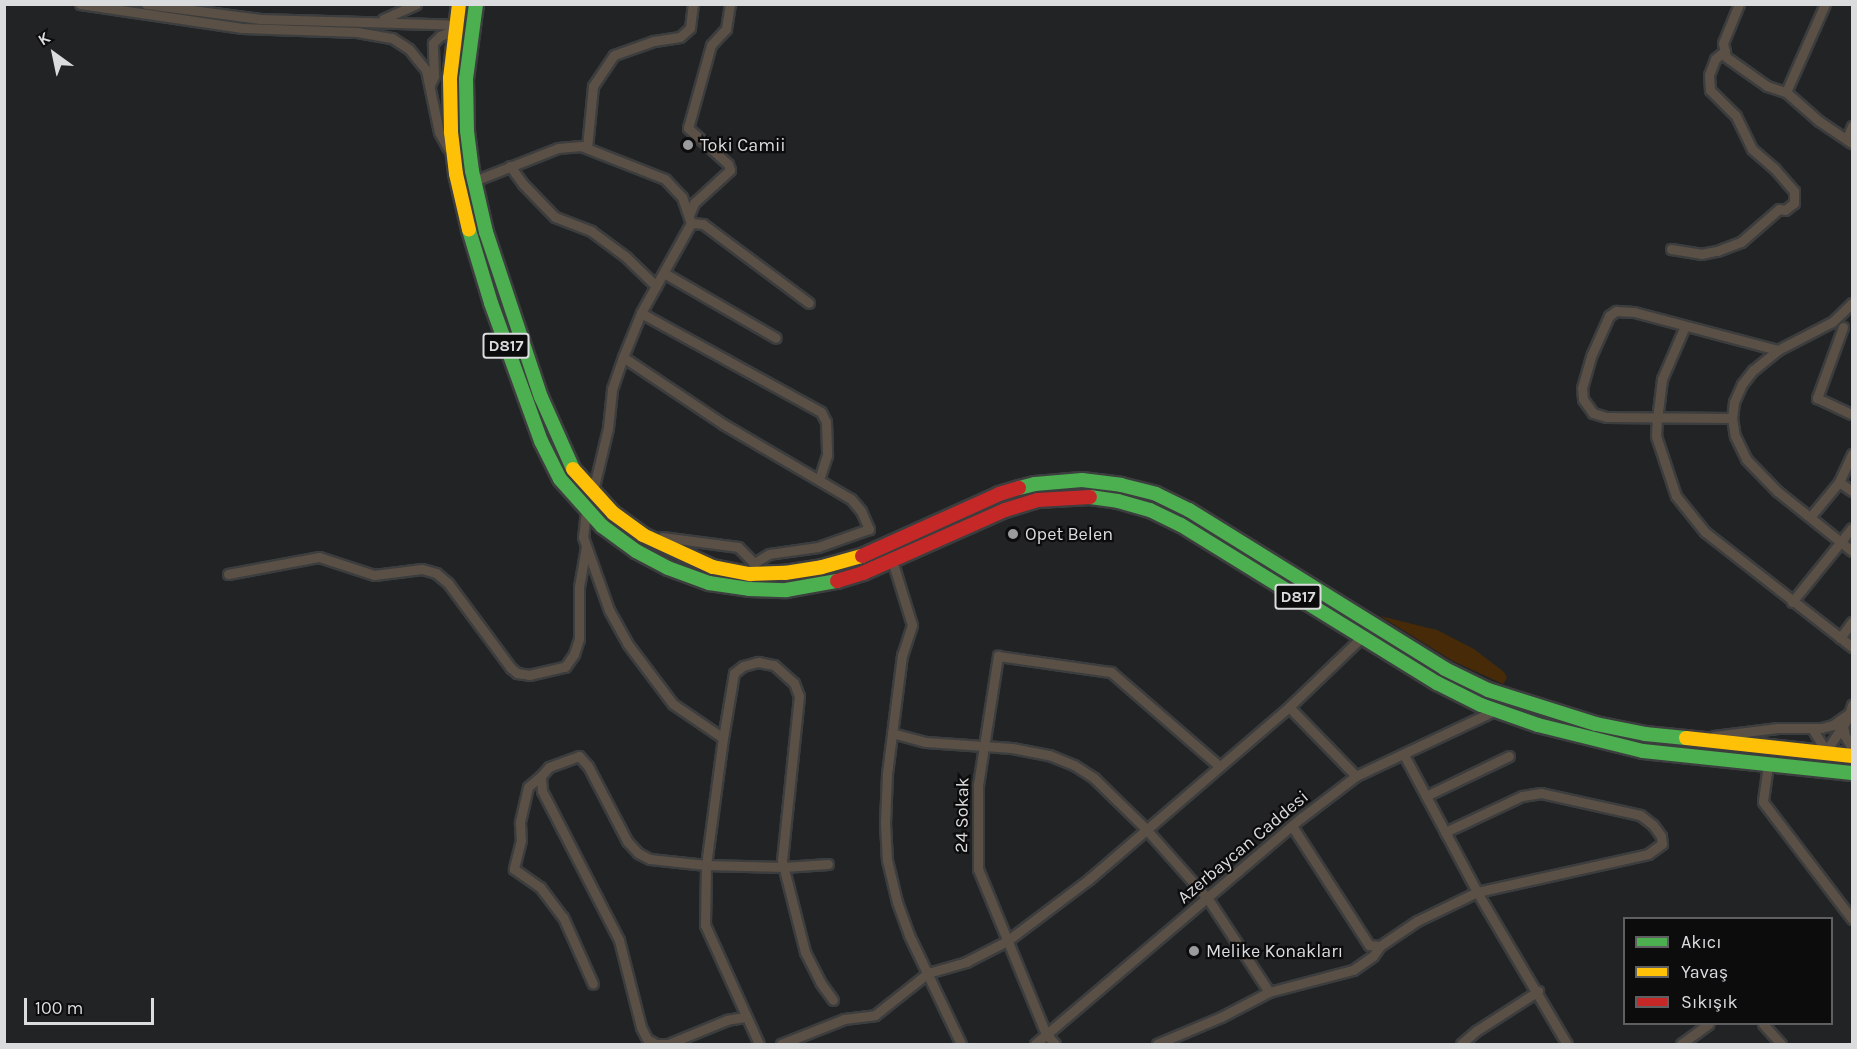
<!DOCTYPE html>
<meta charset="utf-8">
<style>
body{margin:0}
#map{position:relative;width:1857px;height:1049px;overflow:hidden;background:#222324;font-family:Karla,sans-serif}
div>[style]{position:absolute}
[style*='--x']{left:calc(var(--x)*1px);top:calc(var(--y)*1px);width:calc(var(--w)*1px);rotate:calc(var(--a)*1deg)}
.green>*{inset:0;background:#472a08}
.roads{filter:drop-shadow(2px 0 #3c3d3e) drop-shadow(-2px 0 #3c3d3e) drop-shadow(0 2px #3c3d3e) drop-shadow(0 -2px #3c3d3e)}
.street>*{height:9px;margin:-4.5px;padding:0 4.5px;transform-origin:4.5px;border-radius:4.5px;background:#5b5046}
.fast>*{height:14px;margin:-7px;padding:0 7px;transform-origin:7px;border-radius:7px;background:#4caf50}
.slow>*{height:14px;margin:-7px;padding:0 7px;transform-origin:7px;border-radius:7px;background:#ffc107}
.jam>*{height:14px;margin:-7px;padding:0 7px;transform-origin:7px;border-radius:7px;background:#c62828}
.dots>*{width:16px;height:16px;translate:-50% -50%;box-sizing:border-box;border:3px solid #0c0c0d;border-radius:50%}
span{translate:-50% -50%;white-space:nowrap;text-align:center;line-height:1.15;-webkit-text-stroke:4.5px #0c0c0d;paint-order:stroke}
.shield-label span{padding:2px 4px;background:#0c0c0d;border:2px solid;border-radius:4px;-webkit-text-stroke-width:0}
.shield-label{font-size:16px;color:#dbdcde;font-weight:700}
.poi-label{font-size:18px;color:#dbdcde}
.left{translate:0 -50%;text-align:left}
.street-label{font-size:18px;color:#dbdcde}
.frame{position:absolute;inset:0;border:6px solid #dbdcde;pointer-events:none}
.legend{position:absolute;left:1623px;top:917px;width:210px;height:108px;box-sizing:border-box;background:#0c0c0d;border:2px solid #5f5f61;margin:0;padding:8px 10px;list-style:none;font-size:18px;color:#dbdcde}
.legend li{display:flex;align-items:center;gap:12px;height:30px}
.legend b{width:30px;border:2px solid #5f5f61}
.north{position:absolute;left:24px;top:24px;width:60px;height:60px;-webkit-text-stroke:4px #0c0c0d;paint-order:stroke;rotate:327deg;font-size:16px;font-weight:700;line-height:24px;text-align:center;color:#dbdcde}
.north::after{content:'';display:block;margin:auto;width:21px;height:27px;background:#dbdcde;clip-path:polygon(50% 0,100% 100%,50% 72%,0 100%)}
.scale{position:absolute;left:24px;top:998px;width:130px;height:27px;box-sizing:border-box;border:3px solid #dbdcde;border-top:0;padding-left:8px;font-size:18px;line-height:21px;white-space:nowrap;color:#dbdcde;-webkit-text-stroke:4px #0c0c0d;paint-order:stroke}
</style>
<div id="map">
<div class="green">
<i style="clip-path:polygon(1380px 616px,1437px 630px,1474px 649px,1504px 672px,1507px 678px,1503px 684px,1453px 661px)"></i>
</div>
<div class="roads">
<div class="street">
<i style="--x:80;--y:4;--w:164;--a:8.4"></i>
<i style="--x:242;--y:28;--w:115;--a:2"></i>
<i style="--x:357;--y:32;--w:36;--a:10"></i>
<i style="--x:392;--y:38;--w:20;--a:33"></i>
<i style="--x:409;--y:49;--w:27;--a:51"></i>
<i style="--x:426;--y:70;--w:63;--a:78.2"></i>
<i style="--x:439;--y:132;--w:18;--a:61"></i>
<i style="--x:146;--y:4;--w:115;--a:7.5"></i>
<i style="--x:260;--y:19;--w:197;--a:1.7"></i>
<i style="--x:1739;--y:4;--w:42;--a:112.3"></i>
<i style="--x:1723;--y:43;--w:14;--a:78"></i>
<i style="--x:1726;--y:57;--w:50;--a:35.3"></i>
<i style="--x:1767;--y:86;--w:20;--a:18"></i>
<i style="--x:1786;--y:92;--w:44;--a:41.3"></i>
<i style="--x:1819;--y:121;--w:40;--a:34"></i>
<i style="--x:383;--y:19;--w:36;--a:-24"></i>
<i style="--x:430;--y:85;--w:10;--a:-66"></i>
<i style="--x:434;--y:76;--w:33;--a:-92"></i>
<i style="--x:433;--y:43;--w:10;--a:-45"></i>
<i style="--x:440;--y:36;--w:15;--a:-23"></i>
<i style="--x:1786;--y:92;--w:96;--a:-66.1"></i>
<i style="--x:1847;--y:138;--w:13;--a:-67"></i>
<i style="--x:587;--y:148;--w:62;--a:-84.5"></i>
<i style="--x:593;--y:86;--w:37;--a:-56"></i>
<i style="--x:614;--y:55;--w:42;--a:-19.3"></i>
<i style="--x:654;--y:41;--w:26;--a:-9"></i>
<i style="--x:680;--y:37;--w:13;--a:-42"></i>
<i style="--x:690;--y:28;--w:24;--a:-83"></i>
<i style="--x:510;--y:166;--w:22;--a:54"></i>
<i style="--x:523;--y:184;--w:46;--a:45.9"></i>
<i style="--x:555;--y:217;--w:39;--a:21"></i>
<i style="--x:591;--y:231;--w:44;--a:36.6"></i>
<i style="--x:626;--y:257;--w:42;--a:44"></i>
<i style="--x:474;--y:181;--w:90;--a:-21.4"></i>
<i style="--x:558;--y:148;--w:23;--a:-5"></i>
<i style="--x:581;--y:146;--w:90;--a:21.4"></i>
<i style="--x:665;--y:179;--w:25;--a:47"></i>
<i style="--x:682;--y:197;--w:28;--a:71"></i>
<i style="--x:691;--y:223;--w:103;--a:119.1"></i>
<i style="--x:641;--y:313;--w:48;--a:112.2"></i>
<i style="--x:623;--y:357;--w:120;--a:33.8"></i>
<i style="--x:723;--y:424;--w:148;--a:30.4"></i>
<i style="--x:851;--y:499;--w:16;--a:50"></i>
<i style="--x:861;--y:511;--w:20;--a:66"></i>
<i style="--x:869;--y:529;--w:54;--a:160.6"></i>
<i style="--x:818;--y:547;--w:49;--a:171.9"></i>
<i style="--x:769;--y:554;--w:17;--a:149"></i>
<i style="--x:754;--y:563;--w:14;--a:107"></i>
<i style="--x:689;--y:215;--w:13;--a:-67"></i>
<i style="--x:694;--y:203;--w:49;--a:-42.5"></i>
<i style="--x:730;--y:170;--w:6;--a:-108"></i>
<i style="--x:728;--y:164;--w:54;--a:-138"></i>
<i style="--x:688;--y:128;--w:86;--a:-74.5"></i>
<i style="--x:711;--y:45;--w:22;--a:-47"></i>
<i style="--x:726;--y:29;--w:25;--a:-81"></i>
<i style="--x:691;--y:223;--w:12;--a:5"></i>
<i style="--x:703;--y:224;--w:132;--a:36.7"></i>
<i style="--x:1671;--y:249;--w:30;--a:9"></i>
<i style="--x:1701;--y:254;--w:16;--a:-11"></i>
<i style="--x:1717;--y:251;--w:26;--a:-21"></i>
<i style="--x:1741;--y:242;--w:50;--a:-41"></i>
<i style="--x:1779;--y:209;--w:6;--a:9"></i>
<i style="--x:1785;--y:210;--w:11;--a:-38"></i>
<i style="--x:1794;--y:203;--w:12;--a:-90"></i>
<i style="--x:1794;--y:191;--w:29;--a:-131"></i>
<i style="--x:1775;--y:169;--w:30;--a:-139"></i>
<i style="--x:1752;--y:149;--w:37;--a:-116"></i>
<i style="--x:1736;--y:116;--w:37;--a:-135"></i>
<i style="--x:1710;--y:90;--w:15;--a:-94"></i>
<i style="--x:1709;--y:75;--w:17;--a:-69"></i>
<i style="--x:1715;--y:59;--w:13;--a:-39"></i>
<i style="--x:664;--y:273;--w:129;--a:30.1"></i>
<i style="--x:1852;--y:303;--w:28;--a:136"></i>
<i style="--x:1832;--y:322;--w:61;--a:152.6"></i>
<i style="--x:1778;--y:350;--w:32;--a:141"></i>
<i style="--x:1753;--y:370;--w:18;--a:128"></i>
<i style="--x:1742;--y:384;--w:20;--a:114"></i>
<i style="--x:1734;--y:402;--w:16;--a:97"></i>
<i style="--x:1732;--y:418;--w:18;--a:81"></i>
<i style="--x:1735;--y:436;--w:25;--a:64"></i>
<i style="--x:1746;--y:459;--w:45;--a:45.9"></i>
<i style="--x:1777;--y:491;--w:96;--a:38.7"></i>
<i style="--x:641;--y:313;--w:205;--a:28.8"></i>
<i style="--x:821;--y:412;--w:11;--a:63"></i>
<i style="--x:826;--y:422;--w:33;--a:88"></i>
<i style="--x:827;--y:455;--w:25;--a:108"></i>
<i style="--x:1685;--y:326;--w:58;--a:113.5"></i>
<i style="--x:1662;--y:379;--w:38;--a:97"></i>
<i style="--x:1657;--y:417;--w:19;--a:93"></i>
<i style="--x:1656;--y:436;--w:63;--a:71.6"></i>
<i style="--x:1676;--y:496;--w:46;--a:51.1"></i>
<i style="--x:1705;--y:532;--w:187;--a:38"></i>
<i style="--x:1843;--y:327;--w:76;--a:110.1"></i>
<i style="--x:1817;--y:398;--w:38;--a:25"></i>
<i style="--x:1732;--y:418;--w:126;--a:-179.5"></i>
<i style="--x:1606;--y:417;--w:14;--a:-163"></i>
<i style="--x:1593;--y:413;--w:17;--a:-126"></i>
<i style="--x:1583;--y:399;--w:11;--a:-95"></i>
<i style="--x:1582;--y:388;--w:35;--a:-74"></i>
<i style="--x:1592;--y:354;--w:42;--a:-65.9"></i>
<i style="--x:1609;--y:316;--w:9;--a:-36"></i>
<i style="--x:1616;--y:311;--w:18;--a:3"></i>
<i style="--x:1634;--y:312;--w:149;--a:14.8"></i>
<i style="--x:1839;--y:482;--w:16;--a:35"></i>
<i style="--x:593;--y:491;--w:65;--a:-76.6"></i>
<i style="--x:608;--y:428;--w:39;--a:-84"></i>
<i style="--x:612;--y:389;--w:34;--a:-71"></i>
<i style="--x:586;--y:510;--w:27;--a:96"></i>
<i style="--x:583;--y:537;--w:77;--a:70.4"></i>
<i style="--x:609;--y:610;--w:38;--a:61"></i>
<i style="--x:627;--y:643;--w:76;--a:53"></i>
<i style="--x:673;--y:704;--w:60;--a:34.2"></i>
<i style="--x:1811;--y:516;--w:44;--a:-50.5"></i>
<i style="--x:1839;--y:482;--w:31;--a:-65"></i>
<i style="--x:662;--y:537;--w:77;--a:7.5"></i>
<i style="--x:738;--y:547;--w:23;--a:45"></i>
<i style="--x:892;--y:560;--w:68;--a:72.9"></i>
<i style="--x:912;--y:625;--w:32;--a:108"></i>
<i style="--x:902;--y:655;--w:120;--a:97.2"></i>
<i style="--x:887;--y:774;--w:49;--a:92.3"></i>
<i style="--x:885;--y:823;--w:37;--a:87"></i>
<i style="--x:887;--y:860;--w:43;--a:76.6"></i>
<i style="--x:897;--y:902;--w:35;--a:70"></i>
<i style="--x:909;--y:935;--w:121;--a:64.5"></i>
<i style="--x:228;--y:574;--w:93;--a:-10.6"></i>
<i style="--x:319;--y:557;--w:58;--a:18.1"></i>
<i style="--x:374;--y:575;--w:48;--a:-7.1"></i>
<i style="--x:422;--y:569;--w:15;--a:16"></i>
<i style="--x:436;--y:573;--w:16;--a:40"></i>
<i style="--x:448;--y:583;--w:106;--a:53.5"></i>
<i style="--x:511;--y:668;--w:8;--a:40"></i>
<i style="--x:517;--y:673;--w:12;--a:9"></i>
<i style="--x:529;--y:675;--w:37;--a:-13"></i>
<i style="--x:565;--y:667;--w:16;--a:-55"></i>
<i style="--x:574;--y:654;--w:16;--a:-72"></i>
<i style="--x:579;--y:639;--w:52;--a:-90"></i>
<i style="--x:579;--y:587;--w:41;--a:-80.1"></i>
<i style="--x:1792;--y:602;--w:95;--a:-51"></i>
<i style="--x:1840;--y:638;--w:20;--a:-53"></i>
<i style="--x:1289;--y:707;--w:96;--a:45.8"></i>
<i style="--x:1843;--y:726;--w:10;--a:79"></i>
<i style="--x:1845;--y:736;--w:14;--a:60"></i>
<i style="--x:1812;--y:728;--w:27;--a:59"></i>
<i style="--x:892;--y:733;--w:35;--a:15"></i>
<i style="--x:926;--y:742;--w:86;--a:4"></i>
<i style="--x:1012;--y:748;--w:38;--a:11"></i>
<i style="--x:1049;--y:755;--w:27;--a:22"></i>
<i style="--x:1074;--y:765;--w:24;--a:33"></i>
<i style="--x:1094;--y:778;--w:71;--a:44.4"></i>
<i style="--x:1145;--y:828;--w:95;--a:48.4"></i>
<i style="--x:1208;--y:899;--w:111;--a:56.7"></i>
<i style="--x:1714;--y:736;--w:64;--a:-7.1"></i>
<i style="--x:1778;--y:728;--w:43;--a:0"></i>
<i style="--x:1821;--y:728;--w:12;--a:-14"></i>
<i style="--x:1833;--y:725;--w:19;--a:-36"></i>
<i style="--x:1824;--y:754;--w:43;--a:-56.3"></i>
<i style="--x:1848;--y:718;--w:14;--a:-73"></i>
<i style="--x:1404;--y:755;--w:155;--a:61.9"></i>
<i style="--x:1477;--y:892;--w:177;--a:59.4"></i>
<i style="--x:1768;--y:765;--w:37;--a:98"></i>
<i style="--x:1763;--y:802;--w:147;--a:52.7"></i>
<i style="--x:541;--y:776;--w:17;--a:140"></i>
<i style="--x:528;--y:787;--w:37;--a:103"></i>
<i style="--x:520;--y:823;--w:17;--a:87"></i>
<i style="--x:521;--y:840;--w:30;--a:104"></i>
<i style="--x:514;--y:869;--w:32;--a:35"></i>
<i style="--x:540;--y:887;--w:38;--a:53"></i>
<i style="--x:563;--y:917;--w:73;--a:65.9"></i>
<i style="--x:1426;--y:796;--w:92;--a:-25.7"></i>
<i style="--x:1292;--y:826;--w:142;--a:57.1"></i>
<i style="--x:1369;--y:945;--w:11;--a:5"></i>
<i style="--x:1380;--y:946;--w:45;--a:-34"></i>
<i style="--x:1417;--y:921;--w:67;--a:-25.8"></i>
<i style="--x:1477;--y:892;--w:175;--a:-12.5"></i>
<i style="--x:1648;--y:854;--w:17;--a:-36"></i>
<i style="--x:1662;--y:844;--w:8;--a:-97"></i>
<i style="--x:1661;--y:836;--w:14;--a:-126"></i>
<i style="--x:1653;--y:825;--w:16;--a:-142"></i>
<i style="--x:1640;--y:815;--w:101;--a:-167.5"></i>
<i style="--x:1541;--y:793;--w:19;--a:171"></i>
<i style="--x:1522;--y:796;--w:85;--a:154.9"></i>
<i style="--x:745;--y:1017;--w:18;--a:171"></i>
<i style="--x:727;--y:1020;--w:64;--a:157.9"></i>
<i style="--x:668;--y:1044;--w:12;--a:180"></i>
<i style="--x:656;--y:1044;--w:10;--a:-151"></i>
<i style="--x:647;--y:1039;--w:13;--a:-117"></i>
<i style="--x:641;--y:1027;--w:90;--a:-104.2"></i>
<i style="--x:619;--y:940;--w:168;--a:-117.3"></i>
<i style="--x:542;--y:791;--w:15;--a:-94"></i>
<i style="--x:541;--y:776;--w:12;--a:-48"></i>
<i style="--x:549;--y:767;--w:32;--a:-20"></i>
<i style="--x:579;--y:756;--w:13;--a:48"></i>
<i style="--x:588;--y:766;--w:85;--a:62.5"></i>
<i style="--x:627;--y:841;--w:16;--a:47"></i>
<i style="--x:638;--y:853;--w:13;--a:27"></i>
<i style="--x:650;--y:859;--w:56;--a:6.1"></i>
<i style="--x:706;--y:865;--w:78;--a:1.5"></i>
<i style="--x:784;--y:867;--w:44;--a:-3.9"></i>
<i style="--x:1763;--y:1024;--w:27;--a:48"></i>
<i style="--x:759;--y:1044;--w:131;--a:-114.4"></i>
<i style="--x:705;--y:925;--w:60;--a:-89"></i>
<i style="--x:706;--y:865;--w:128;--a:-82.4"></i>
<i style="--x:723;--y:738;--w:66;--a:-80.4"></i>
<i style="--x:734;--y:673;--w:11;--a:-38"></i>
<i style="--x:743;--y:666;--w:16;--a:-15"></i>
<i style="--x:758;--y:662;--w:16;--a:11"></i>
<i style="--x:774;--y:665;--w:27;--a:42"></i>
<i style="--x:794;--y:683;--w:14;--a:69"></i>
<i style="--x:799;--y:696;--w:166;--a:95.9"></i>
<i style="--x:782;--y:861;--w:94;--a:75.8"></i>
<i style="--x:805;--y:952;--w:34;--a:63"></i>
<i style="--x:820;--y:982;--w:22;--a:54"></i>
<i style="--x:781;--y:1044;--w:68;--a:-21.6"></i>
<i style="--x:844;--y:1019;--w:31;--a:-7"></i>
<i style="--x:875;--y:1015;--w:68;--a:-38.4"></i>
<i style="--x:928;--y:973;--w:40;--a:-16"></i>
<i style="--x:966;--y:962;--w:46;--a:-27.1"></i>
<i style="--x:1007;--y:941;--w:101;--a:-37"></i>
<i style="--x:1088;--y:880;--w:265;--a:-40.7"></i>
<i style="--x:1289;--y:707;--w:101;--a:-43.8"></i>
<i style="--x:1035;--y:1044;--w:349;--a:-40.4"></i>
<i style="--x:1301;--y:818;--w:69;--a:-37.4"></i>
<i style="--x:1356;--y:776;--w:153;--a:-25.2"></i>
<i style="--x:1055;--y:1044;--w:13;--a:-132"></i>
<i style="--x:1046;--y:1034;--w:178;--a:-112.4"></i>
<i style="--x:978;--y:869;--w:84;--a:-90"></i>
<i style="--x:978;--y:785;--w:131;--a:-81.2"></i>
<i style="--x:998;--y:656;--w:114;--a:8.1"></i>
<i style="--x:1111;--y:672;--w:143;--a:41"></i>
<i style="--x:1157;--y:1044;--w:69;--a:-22.9"></i>
<i style="--x:1221;--y:1017;--w:54;--a:-27.5"></i>
<i style="--x:1269;--y:992;--w:87;--a:-14.7"></i>
<i style="--x:1353;--y:970;--w:24;--a:-35"></i>
<i style="--x:1373;--y:956;--w:12;--a:-55"></i>
<i style="--x:1461;--y:1044;--w:20;--a:-41"></i>
<i style="--x:1476;--y:1031;--w:74;--a:-32.8"></i>
<i style="--x:1681;--y:1044;--w:34;--a:-36"></i>
</div>
<div class="fast">
<i style="--x:476;--y:4;--w:76;--a:97.6"></i>
<i style="--x:466;--y:79;--w:52;--a:88.9"></i>
<i style="--x:467;--y:131;--w:40;--a:82.9"></i>
<i style="--x:472;--y:171;--w:63;--a:77.1"></i>
<i style="--x:486;--y:232;--w:174;--a:71.6"></i>
<i style="--x:541;--y:397;--w:79;--a:66"></i>
<i style="--x:469;--y:230;--w:76;--a:73.2"></i>
<i style="--x:491;--y:303;--w:147;--a:70.1"></i>
<i style="--x:541;--y:441;--w:42;--a:63.4"></i>
<i style="--x:560;--y:479;--w:63;--a:48.2"></i>
<i style="--x:602;--y:526;--w:42;--a:36.3"></i>
<i style="--x:636;--y:551;--w:36;--a:28"></i>
<i style="--x:668;--y:568;--w:44;--a:20.1"></i>
<i style="--x:709;--y:583;--w:40;--a:8.5"></i>
<i style="--x:749;--y:589;--w:37;--a:2"></i>
<i style="--x:786;--y:590;--w:52;--a:-10"></i>
<i style="--x:1019;--y:488;--w:16;--a:-14"></i>
<i style="--x:1035;--y:484;--w:47;--a:-4.9"></i>
<i style="--x:1082;--y:480;--w:39;--a:7"></i>
<i style="--x:1121;--y:485;--w:36;--a:14"></i>
<i style="--x:1156;--y:494;--w:37;--a:26"></i>
<i style="--x:1189;--y:510;--w:301;--a:31.8"></i>
<i style="--x:1445;--y:669;--w:48;--a:26"></i>
<i style="--x:1488;--y:690;--w:113;--a:17.5"></i>
<i style="--x:1596;--y:724;--w:50;--a:11.5"></i>
<i style="--x:1645;--y:734;--w:41;--a:5.6"></i>
<i style="--x:1090;--y:497;--w:28;--a:8"></i>
<i style="--x:1118;--y:501;--w:33;--a:16"></i>
<i style="--x:1150;--y:510;--w:34;--a:26"></i>
<i style="--x:1181;--y:525;--w:301;--a:31.7"></i>
<i style="--x:1437;--y:683;--w:49;--a:26.6"></i>
<i style="--x:1481;--y:705;--w:60;--a:19.3"></i>
<i style="--x:1538;--y:725;--w:108;--a:13.9"></i>
<i style="--x:1643;--y:751;--w:210;--a:6"></i>
</div>
<div class="slow">
<i style="--x:459;--y:4;--w:75;--a:96.9"></i>
<i style="--x:450;--y:78;--w:54;--a:88.9"></i>
<i style="--x:451;--y:132;--w:42;--a:83.2"></i>
<i style="--x:456;--y:174;--w:57;--a:76.9"></i>
<i style="--x:573;--y:469;--w:59;--a:47.7"></i>
<i style="--x:613;--y:513;--w:37;--a:36"></i>
<i style="--x:643;--y:535;--w:77;--a:24.6"></i>
<i style="--x:713;--y:567;--w:38;--a:11"></i>
<i style="--x:750;--y:574;--w:35;--a:-2"></i>
<i style="--x:785;--y:573;--w:37;--a:-9"></i>
<i style="--x:822;--y:567;--w:41;--a:-15.4"></i>
<i style="--x:1686;--y:738;--w:167;--a:6.2"></i>
</div>
<div class="jam">
<i style="--x:862;--y:556;--w:150;--a:-24.3"></i>
<i style="--x:999;--y:494;--w:21;--a:-17"></i>
<i style="--x:837;--y:581;--w:27;--a:-17"></i>
<i style="--x:863;--y:573;--w:155;--a:-23.9"></i>
<i style="--x:1005;--y:510;--w:34;--a:-17"></i>
<i style="--x:1038;--y:500;--w:52;--a:-3.3"></i>
</div>
</div>
<div class="dots">
<i style="left:688px;top:145px;background:#9a9b9d"></i>
<i style="left:1013px;top:534px;background:#9a9b9d"></i>
<i style="left:1194px;top:951px;background:#9a9b9d"></i>
</div>
<div class="shield-label">
<span style="left:506px;top:346px">D817</span>
<span style="left:1298px;top:597px">D817</span>
</div>
<div class="poi-label">
<span class="left" style="left:700px;top:145px">Toki Camii</span>
<span class="left" style="left:1025px;top:534px">Opet Belen</span>
<span class="left" style="left:1206px;top:951px">Melike Konakları</span>
</div>
<div class="street-label">
<span style="left:962px;top:815px;rotate:-89deg">24 Sokak</span>
<span style="left:1243px;top:847px;rotate:-40deg">Azerbaycan Caddesi</span>
</div>
<div class="frame"></div>
<ul class="legend">
<li><b style="height:8px;background:#4caf50"></b>Akıcı</li>
<li><b style="height:8px;background:#ffc107"></b>Yavaş</li>
<li><b style="height:8px;background:#c62828"></b>Sıkışık</li>
</ul>
<div class="north">K</div>
<div class="scale">100 m</div>
</div>
